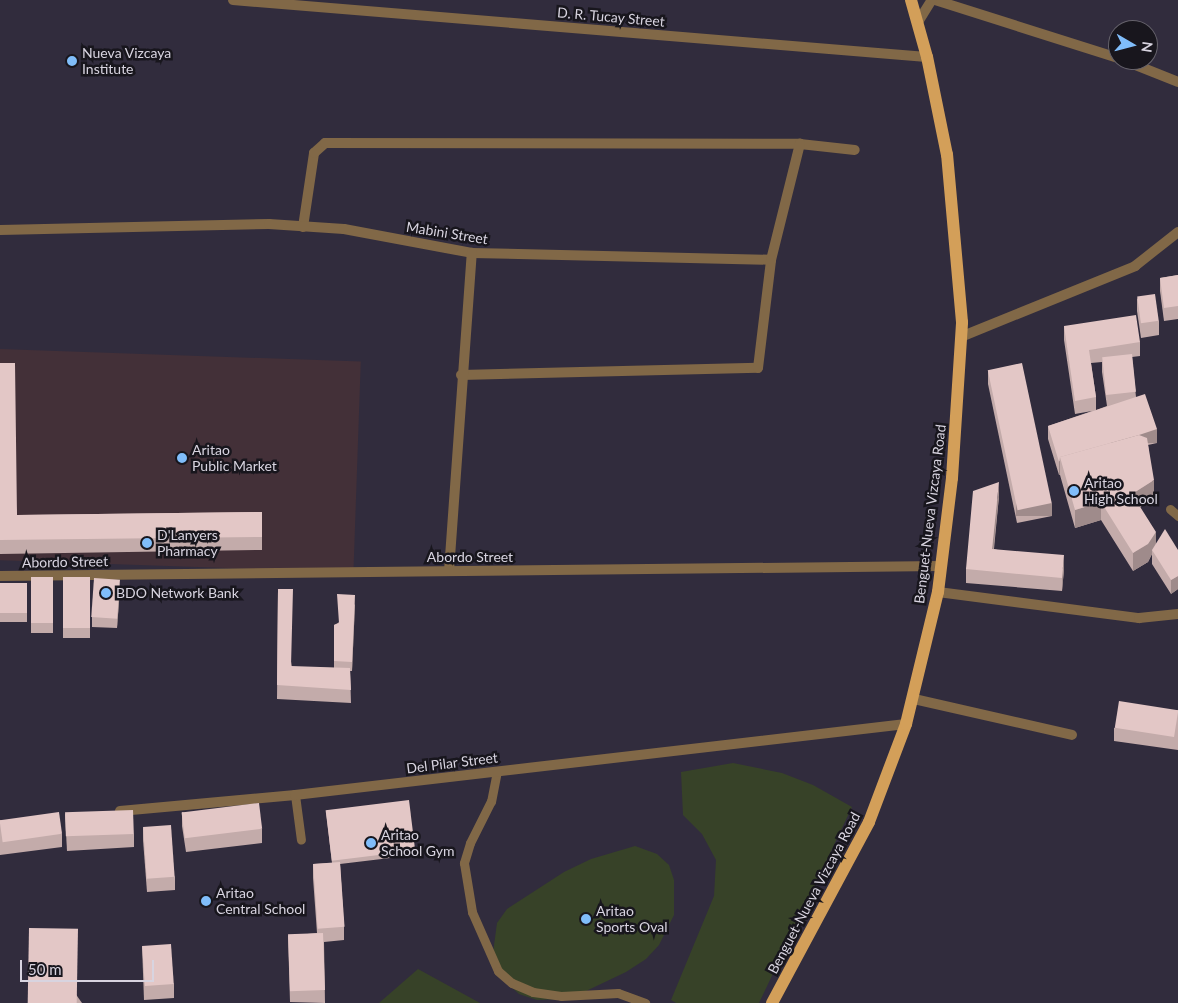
<!DOCTYPE html>
<style>
body{margin:0}
#map{position:relative;width:1178px;height:1003px;overflow:hidden;background:#312c3d;font-family:Lato,sans-serif}
div>[style]{position:absolute}
[style*='--x']{left:calc(var(--x)*1px);top:calc(var(--y)*1px);width:calc(var(--w)*1px);rotate:calc(var(--a)*1deg)}
.commercial>*{inset:0;background:#433038;transform-origin:0 0}
.green>*{inset:0;background:#374228}
.service>*{height:9px;margin:-4.5px;padding:0 4.5px;transform-origin:4.5px;border-radius:4.5px;background:#816847}
.minor>*{height:10px;margin:-5px;padding:0 5px;transform-origin:5px;border-radius:5px;background:#816847}
.tertiary>*{height:10px;margin:-5px;padding:0 5px;transform-origin:5px;border-radius:5px;background:#816847}
.primary>*{height:12px;margin:-6px;padding:0 6px;transform-origin:6px;border-radius:6px;background:#d39f59}
.wall>*{inset:0;background:#c3abaa;transform-origin:0 0}
.shaded-wall>*{inset:0;background:#9f8b8b;transform-origin:0 0}
.building>*{inset:0;background:#e3c7c6;transform-origin:0 0}
.dots>*{width:14px;height:14px;translate:-50% -50%;box-sizing:border-box;border:2px solid #18161d;border-radius:50%}
span{translate:-50% -50%;white-space:nowrap;text-align:center;line-height:1.15;-webkit-text-stroke:5px #18161d;paint-order:stroke}
.street-label{font-size:14px;color:#d8d4e0}
.poi-label{font-size:14px;color:#d8d4e0}
.left{translate:0 -50%;text-align:left}
.north{position:absolute;left:1108px;top:20px;width:50px;height:50px;box-sizing:border-box;background:#18161d;border:1px solid #65626b;border-radius:50%;rotate:98deg;font-size:14px;font-weight:700;line-height:20px;text-align:center;color:#d8d4e0}
.north::after{content:'';display:block;margin:auto;width:18px;height:22px;background:#80bdfa;clip-path:polygon(50% 0,100% 100%,50% 72%,0 100%)}
.scale{position:absolute;left:20px;top:960px;width:134px;height:22px;box-sizing:border-box;border:2px solid #d8d4e0;border-top:0;padding-left:6px;font-size:15px;line-height:18px;white-space:nowrap;color:#d8d4e0;-webkit-text-stroke:4px #18161d;paint-order:stroke}
</style>
<div id="map">
<div class="commercial">
<i style="left:0;top:349px;width:361px;height:211px;rotate:2deg"></i>
</div>
<div class="green">
<i style="clip-path:polygon(733px 763px,782px 773px,813px 785px,852px 807px,759px 1003px,676px 1003px,671px 1000px,714px 896px,716px 860px,702px 834px,683px 815px,681px 772px)"></i>
<i style="clip-path:polygon(635px 846px,657px 854px,669px 865px,674px 880px,674px 915px,659px 945px,646px 959px,626px 972px,584px 992px,561px 999px,537px 1000px,519px 994px,505px 981px,493px 953px,497px 923px,507px 909px,564px 872px,591px 859px)"></i>
<i style="clip-path:polygon(418px 969px,480px 1003px,379px 1003px)"></i>
</div>
<div class="service">
<i style="--x:1170;--y:509;--w:11;--a:41"></i>
<i style="--x:497;--y:771;--w:31;--a:101"></i>
<i style="--x:491;--y:801;--w:47;--a:116.6"></i>
<i style="--x:470;--y:843;--w:21;--a:107"></i>
<i style="--x:464;--y:863;--w:50;--a:80.7"></i>
<i style="--x:472;--y:912;--w:64;--a:66.2"></i>
<i style="--x:498;--y:971;--w:18;--a:41"></i>
<i style="--x:512;--y:983;--w:23;--a:23"></i>
<i style="--x:533;--y:992;--w:28;--a:8"></i>
<i style="--x:561;--y:996;--w:57;--a:-3"></i>
<i style="--x:618;--y:993;--w:29;--a:20"></i>
<i style="--x:295;--y:795;--w:45;--a:82.4"></i>
</div>
<div class="minor">
<i style="--x:233;--y:0;--w:696;--a:4.7"></i>
<i style="--x:935;--y:0;--w:192;--a:17.6"></i>
<i style="--x:918;--y:22;--w:26;--a:-58"></i>
<i style="--x:1123;--y:60;--w:59;--a:21.8"></i>
<i style="--x:303;--y:227;--w:75;--a:-81.5"></i>
<i style="--x:314;--y:153;--w:15;--a:-42"></i>
<i style="--x:325;--y:143;--w:475;--a:0.1"></i>
<i style="--x:800;--y:144;--w:55;--a:6.2"></i>
<i style="--x:0;--y:230;--w:269;--a:-1.3"></i>
<i style="--x:269;--y:224;--w:75;--a:3.8"></i>
<i style="--x:344;--y:229;--w:130;--a:10.6"></i>
<i style="--x:472;--y:253;--w:299;--a:1.3"></i>
<i style="--x:771;--y:260;--w:120;--a:-76"></i>
<i style="--x:963;--y:336;--w:186;--a:-22.1"></i>
<i style="--x:1135;--y:266;--w:55;--a:-38.3"></i>
<i style="--x:461;--y:375;--w:297;--a:-1.4"></i>
<i style="--x:758;--y:368;--w:109;--a:-83.1"></i>
<i style="--x:449;--y:571;--w:319;--a:-85.9"></i>
<i style="--x:938;--y:592;--w:203;--a:7.4"></i>
<i style="--x:1139;--y:618;--w:39;--a:-6"></i>
<i style="--x:914;--y:699;--w:162;--a:12.8"></i>
<i style="--x:120;--y:811;--w:176;--a:-5.2"></i>
<i style="--x:295;--y:795;--w:615;--a:-6.63"></i>
</div>
<div class="tertiary">
<i style="--x:0;--y:576;--w:940;--a:-0.61"></i>
</div>
<div class="primary">
<i style="--x:772;--y:1003;--w:205;--a:-61.8"></i>
<i style="--x:869;--y:822;--w:105;--a:-69.3"></i>
<i style="--x:906;--y:724;--w:136;--a:-76.4"></i>
<i style="--x:938;--y:592;--w:115;--a:-83"></i>
<i style="--x:952;--y:478;--w:156;--a:-86.3"></i>
<i style="--x:962;--y:322;--w:168;--a:-95.1"></i>
<i style="--x:947;--y:155;--w:100;--a:-101.5"></i>
<i style="--x:927;--y:57;--w:59;--a:-105.7"></i>
</div>
<div class="wall">
<i style="clip-path:polygon(1178px 275px,1178px 319px,1164px 321px,1160px 291px,1160px 278px)"></i>
<i style="clip-path:polygon(1137px 298px,1159px 321px,1159px 335px,1141px 338px,1137px 311px)"></i>
<i style="clip-path:polygon(evenodd,1064px 326px,1140px 342px,1140px 356px,1132px 357px,1136px 397px,1157px 443px,1148px 445px,1154px 498px,1140px 507px,1156px 545px,1178px 550px,1178px 589px,1171px 594px,1152px 564px,1152px 554px,1148px 562px,1133px 571px,1101px 520px,1075px 528px,1060px 475px,1059px 475px,1048px 439px,1048px 426px,1092px 411px,1075px 414px,1064px 340px,1064px 326px,1102px 362px,1102px 372px,1107px 406px,1096px 410px,1096px 397px,1091px 363px,1102px 362px)"></i>
<i style="clip-path:polygon(0 363px,17px 515px,262px 512px,262px 550px,0 554px)"></i>
<i style="clip-path:polygon(988px 370px,1052px 516px,1017px 523px,988px 384px)"></i>
<i style="clip-path:polygon(999px 496px,994px 549px,1064px 569px,1062px 591px,966px 583px,966px 569px)"></i>
<i style="left:31px;top:577px;width:22px;height:56px"></i>
<i style="left:63px;top:577px;width:27px;height:61px"></i>
<i style="left:27px;top:583px;width:39px;height:27px;rotate:90deg"></i>
<i style="clip-path:polygon(120px 589px,117px 628px,92px 627px,92px 617px)"></i>
<i style="clip-path:polygon(278px 589px,292px 667px,334px 668px,334px 625px,338px 623px,355px 604px,352px 671px,350px 671px,351px 703px,277px 699px)"></i>
<i style="clip-path:polygon(1178px 710px,1178px 750px,1114px 741px,1114px 728px)"></i>
<i style="clip-path:polygon(326px 811px,415px 851px,415px 855px,340px 864px,344px 927px,344px 940px,324px 942px,325px 1003px,290px 1002px,288px 936px,317px 933px,313px 878px,313px 864px,332px 863px)"></i>
<i style="clip-path:polygon(182px 812px,262px 829px,262px 843px,186px 852px,182px 826px)"></i>
<i style="clip-path:polygon(65px 814px,134px 834px,134px 847px,67px 851px)"></i>
<i style="clip-path:polygon(0 820px,62px 834px,62px 847px,0 855px)"></i>
<i style="clip-path:polygon(143px 827px,175px 877px,175px 890px,147px 892px,143px 840px)"></i>
<i style="clip-path:polygon(29px 928px,82px 1003px,32px 1003px)"></i>
<i style="clip-path:polygon(142px 946px,174px 984px,174px 998px,144px 1000px)"></i>
</div>
<div class="shaded-wall">
<i style="left:1157px;top:429px;width:14px;height:101px;rotate:90deg"></i>
<i style="left:1060px;top:461px;width:14px;height:1px;rotate:90deg"></i>
<i style="clip-path:polygon(1154px 480px,1154px 498px,1132px 512px,1132px 494px)"></i>
<i style="clip-path:polygon(999px 482px,999px 496px,992px 563px,992px 549px)"></i>
<i style="clip-path:polygon(1101px 502px,1101px 520px,1075px 528px,1075px 510px)"></i>
<i style="left:1052px;top:503px;width:13px;height:36px;rotate:90deg"></i>
<i style="clip-path:polygon(1156px 532px,1156px 550px,1152px 550px,1152px 554px,1148px 562px,1133px 571px,1133px 553px)"></i>
<i style="clip-path:polygon(1064px 555px,1064px 569px,1062px 591px,1062px 578px)"></i>
<i style="clip-path:polygon(1178px 576px,1178px 589px,1171px 594px,1171px 580px)"></i>
<i style="clip-path:polygon(120px 580px,120px 589px,117px 628px,117px 619px)"></i>
<i style="clip-path:polygon(355px 595px,355px 604px,352px 671px,352px 662px)"></i>
</div>
<div class="building">
<i style="clip-path:polygon(1178px 275px,1178px 306px,1164px 308px,1160px 278px)"></i>
<i style="left:1155px;top:294px;width:27px;height:18px;rotate:82deg"></i>
<i style="clip-path:polygon(1136px 315px,1140px 342px,1089px 350px,1096px 397px,1075px 401px,1064px 326px)"></i>
<i style="left:1132px;top:354px;width:38px;height:30px;rotate:84deg"></i>
<i style="clip-path:polygon(0 363px,15px 363px,17px 515px,262px 512px,262px 537px,0 540px)"></i>
<i style="left:1022px;top:363px;width:143px;height:35px;rotate:78deg"></i>
<i style="clip-path:polygon(1145px 394px,1157px 429px,1139px 435px,1060px 457px,1059px 462px,1048px 426px)"></i>
<i style="clip-path:polygon(1139px 435px,1147px 438px,1154px 480px,1132px 494px,1156px 532px,1148px 544px,1133px 553px,1101px 502px,1075px 510px,1060px 457px)"></i>
<i style="clip-path:polygon(999px 482px,992px 549px,1064px 555px,1062px 578px,966px 569px,973px 491px)"></i>
<i style="clip-path:polygon(1165px 529px,1178px 550px,1178px 576px,1171px 580px,1152px 550px)"></i>
<i style="left:31px;top:577px;width:22px;height:46px"></i>
<i style="left:63px;top:577px;width:27px;height:51px"></i>
<i style="left:94px;top:578px;width:26px;height:39px;rotate:4deg"></i>
<i style="left:27px;top:583px;width:30px;height:27px;rotate:90deg"></i>
<i style="clip-path:polygon(278px 589px,293px 589px,291px 666px,350px 668px,351px 690px,277px 685px)"></i>
<i style="clip-path:polygon(337px 594px,355px 595px,352px 662px,334px 661px,334px 625px,339px 623px)"></i>
<i style="left:1119px;top:701px;width:60px;height:27px;rotate:9deg"></i>
<i style="left:409px;top:800px;width:51px;height:84px;rotate:83deg"></i>
<i style="left:259px;top:803px;width:26px;height:78px;rotate:83deg"></i>
<i style="left:133px;top:810px;width:24px;height:68px;rotate:88deg"></i>
<i style="left:59px;top:812px;width:22px;height:60px;rotate:82deg"></i>
<i style="left:171px;top:825px;width:52px;height:28px;rotate:86deg"></i>
<i style="left:340px;top:862px;width:65px;height:27px;rotate:86deg"></i>
<i style="left:29px;top:928px;width:49px;height:75px;rotate:1deg"></i>
<i style="left:323px;top:933px;width:57px;height:35px;rotate:88deg"></i>
<i style="left:171px;top:944px;width:40px;height:29px;rotate:86deg"></i>
</div>
<div class="dots">
<i style="left:72px;top:61px;background:#80bdfa"></i>
<i style="left:182px;top:458px;background:#80bdfa"></i>
<i style="left:1074px;top:491px;background:#80bdfa"></i>
<i style="left:147px;top:543px;background:#80bdfa"></i>
<i style="left:106px;top:593px;background:#80bdfa"></i>
<i style="left:371px;top:843px;background:#80bdfa"></i>
<i style="left:206px;top:901px;background:#80bdfa"></i>
<i style="left:586px;top:919px;background:#80bdfa"></i>
</div>
<div class="street-label">
<span style="left:611px;top:17px;rotate:5deg">D. R. Tucay Street</span>
<span style="left:447px;top:233px;rotate:9deg">Mabini Street</span>
<span style="left:930px;top:514px;rotate:-83deg">Benguet-Nueva Vizcaya Road</span>
<span style="left:470px;top:557px">Abordo Street</span>
<span style="left:65px;top:562px;rotate:-1deg">Abordo Street</span>
<span style="left:452px;top:763px;rotate:-7deg">Del Pilar Street</span>
<span style="left:814px;top:893px;rotate:-62deg">Benguet-Nueva Vizcaya Road</span>
</div>
<div class="poi-label">
<span class="left" style="left:82px;top:61px">Nueva Vizcaya<br>Institute</span>
<span class="left" style="left:192px;top:458px">Aritao<br>Public Market</span>
<span class="left" style="left:1084px;top:491px">Aritao<br>High School</span>
<span class="left" style="left:157px;top:543px">D'Lanyers<br>Pharmacy</span>
<span class="left" style="left:116px;top:593px">BDO Network Bank</span>
<span class="left" style="left:381px;top:843px">Aritao<br>School Gym</span>
<span class="left" style="left:216px;top:901px">Aritao<br>Central School</span>
<span class="left" style="left:596px;top:919px">Aritao<br>Sports Oval</span>
</div>
<div class="north">N</div>
<div class="scale">50 m</div>
</div>
